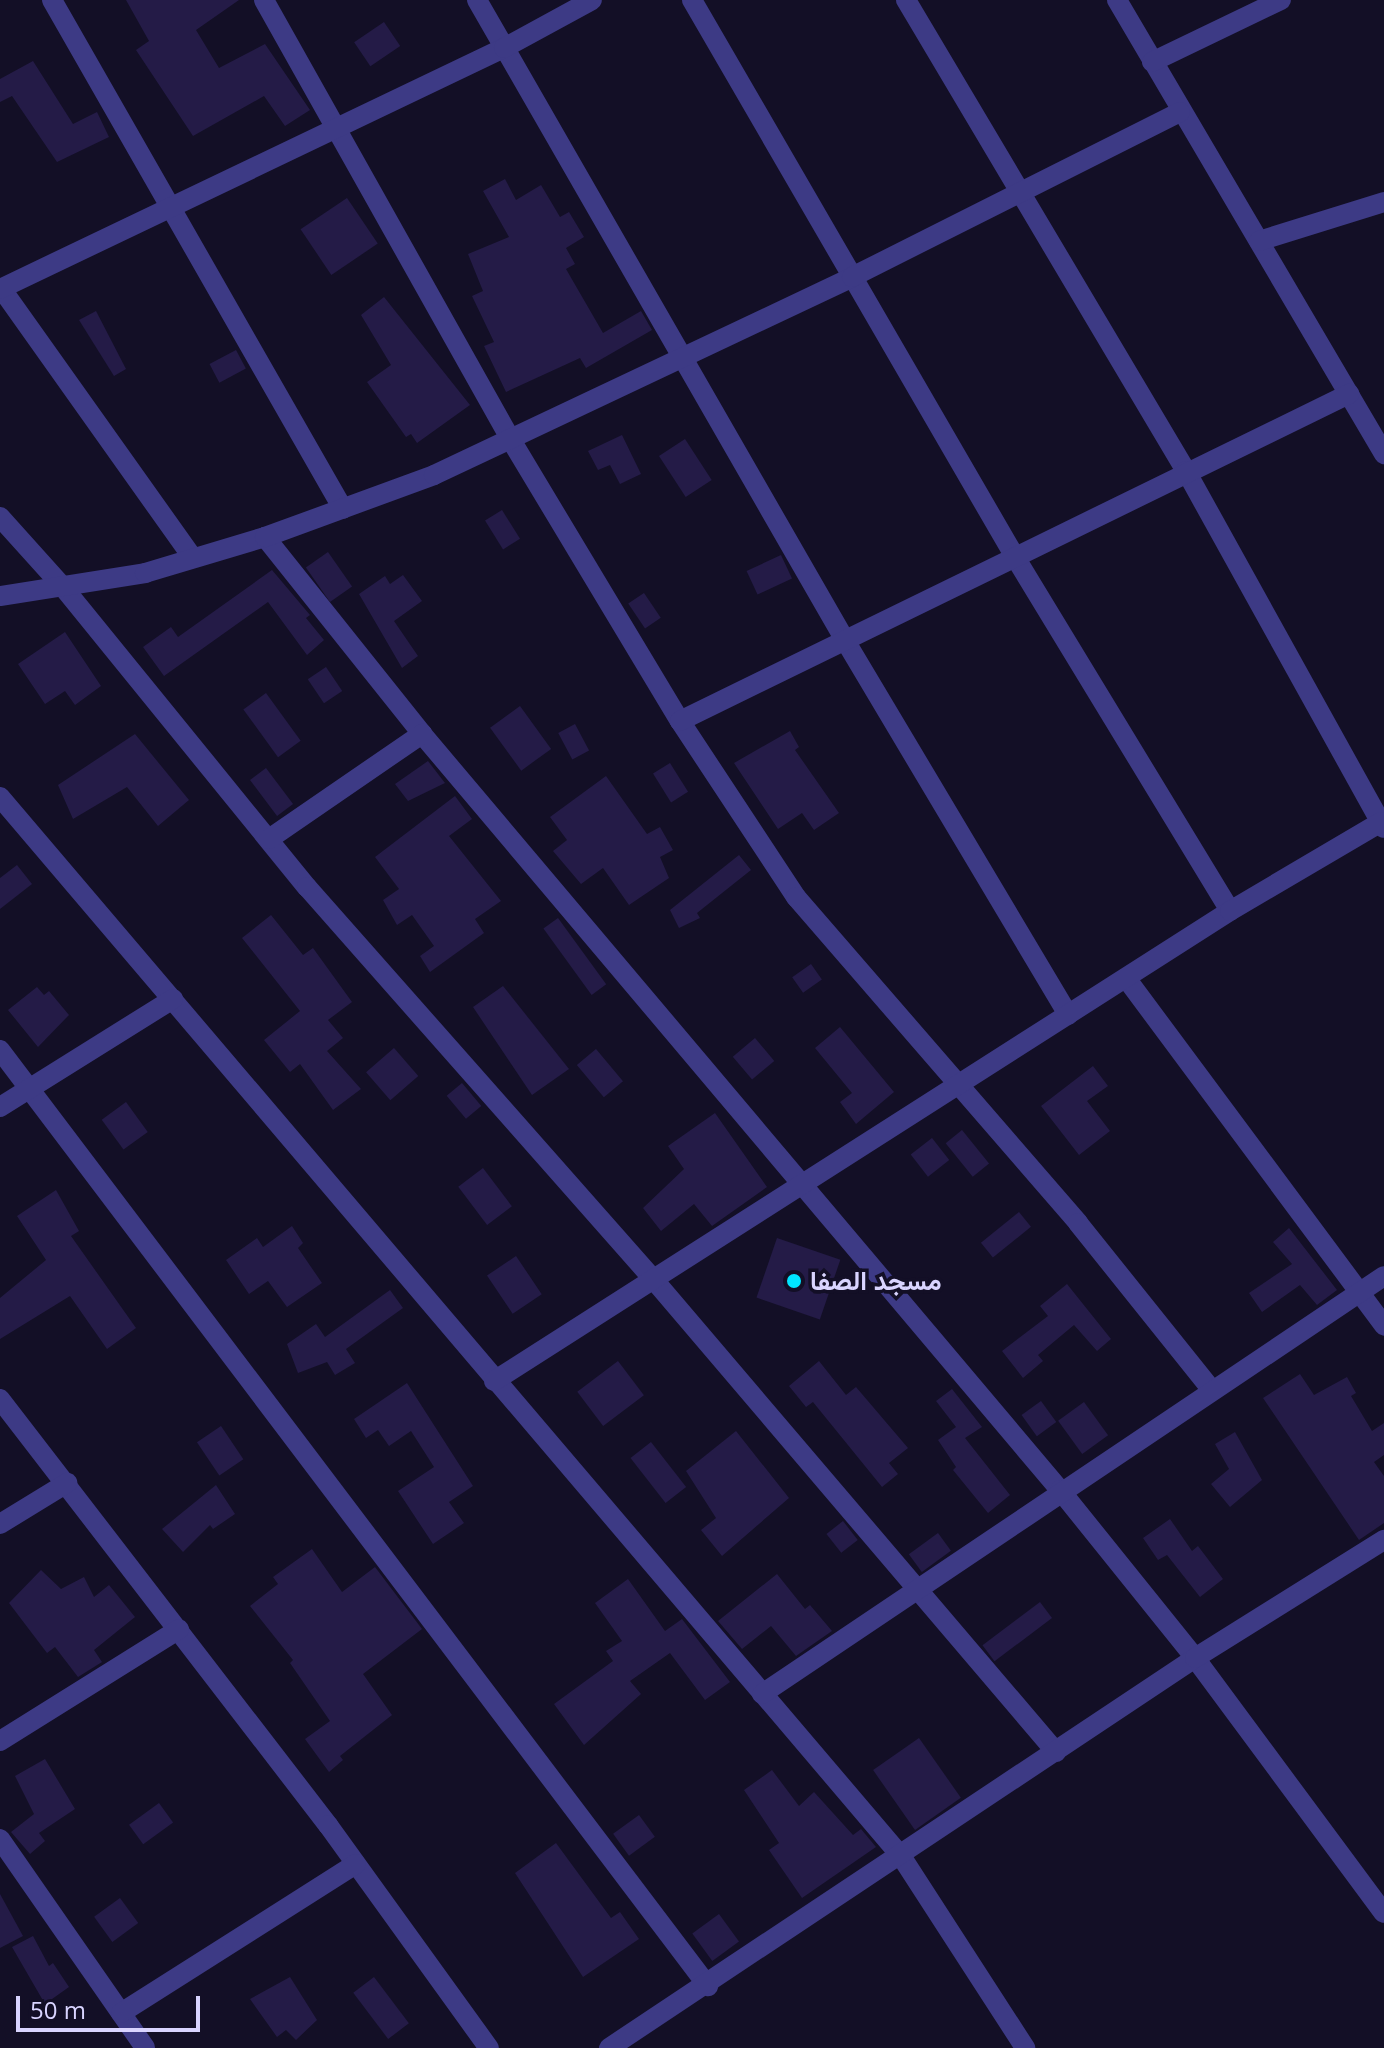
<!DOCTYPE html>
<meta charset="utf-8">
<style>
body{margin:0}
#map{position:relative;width:1384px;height:2048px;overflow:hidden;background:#130f26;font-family:"Open Sans",Vazirmatn,sans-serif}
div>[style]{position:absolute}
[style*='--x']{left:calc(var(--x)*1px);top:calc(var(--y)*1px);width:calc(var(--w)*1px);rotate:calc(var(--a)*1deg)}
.building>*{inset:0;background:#241b47;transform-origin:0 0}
.minor>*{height:20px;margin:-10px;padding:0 10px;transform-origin:10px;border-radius:10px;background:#3d3a85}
.dots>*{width:22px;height:22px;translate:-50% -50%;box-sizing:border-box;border:4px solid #130f26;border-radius:50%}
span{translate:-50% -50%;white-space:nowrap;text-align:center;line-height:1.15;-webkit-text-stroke:7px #130f26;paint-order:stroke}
.poi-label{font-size:26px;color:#d9d4ff;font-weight:700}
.left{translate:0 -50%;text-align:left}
.scale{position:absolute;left:16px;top:1996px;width:184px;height:36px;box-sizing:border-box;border:4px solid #d9d4ff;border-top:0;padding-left:10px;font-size:24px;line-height:28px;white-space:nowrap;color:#d9d4ff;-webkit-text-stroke:6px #130f26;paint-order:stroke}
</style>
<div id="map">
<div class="building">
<i style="clip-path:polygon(126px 0,239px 0,196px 30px,219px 68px,265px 44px,310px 110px,285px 126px,264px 96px,193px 136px,136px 50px,149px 41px)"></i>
<i style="left:384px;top:22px;width:29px;height:36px;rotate:56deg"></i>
<i style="clip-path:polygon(33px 61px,73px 124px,97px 112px,109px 137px,57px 162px,12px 96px,0 102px,0 79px)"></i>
<i style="clip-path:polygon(505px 179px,516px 200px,541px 185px,560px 217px,569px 212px,584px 237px,566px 248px,575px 264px,566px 269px,603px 333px,641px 311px,652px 330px,586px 368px,580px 358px,506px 392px,484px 346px,494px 342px,472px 296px,483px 291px,468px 254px,509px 237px,483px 191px)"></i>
<i style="left:347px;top:198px;width:55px;height:56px;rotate:56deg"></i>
<i style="clip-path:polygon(384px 297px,470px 405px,417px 443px,411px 434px,406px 437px,367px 382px,391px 365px,361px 315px)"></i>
<i style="clip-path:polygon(96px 311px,126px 369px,114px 376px,79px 320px)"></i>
<i style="left:236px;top:350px;width:21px;height:30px;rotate:62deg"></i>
<i style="clip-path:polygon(622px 435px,641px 474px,620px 484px,610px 465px,598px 470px,588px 451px)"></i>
<i style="left:685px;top:439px;width:49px;height:31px;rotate:57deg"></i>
<i style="left:502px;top:510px;width:34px;height:20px;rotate:58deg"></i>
<i style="left:328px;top:552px;width:42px;height:27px;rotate:55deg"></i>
<i style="left:781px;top:555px;width:26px;height:38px;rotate:65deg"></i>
<i style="clip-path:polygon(272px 570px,310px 615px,306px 618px,324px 640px,307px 655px,268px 602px,164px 676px,143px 647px,171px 627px,178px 637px)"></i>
<i style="clip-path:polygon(403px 575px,422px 601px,394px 621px,418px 656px,402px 668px,359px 594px,385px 576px,390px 584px)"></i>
<i style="left:644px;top:593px;width:30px;height:19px;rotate:56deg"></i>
<i style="clip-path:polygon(65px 632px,101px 686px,75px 705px,65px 691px,45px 704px,18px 664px)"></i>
<i style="left:326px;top:667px;width:29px;height:22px;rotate:56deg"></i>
<i style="left:266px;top:693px;width:59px;height:28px;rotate:54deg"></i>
<i style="left:520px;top:706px;width:53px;height:37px;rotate:54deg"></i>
<i style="left:575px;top:724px;width:30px;height:19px;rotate:62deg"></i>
<i style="clip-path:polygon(790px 731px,799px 747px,795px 750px,839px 813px,814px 830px,802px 813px,778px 829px,734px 763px)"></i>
<i style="clip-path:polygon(135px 734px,189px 800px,158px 826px,127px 787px,73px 819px,58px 785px)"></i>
<i style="clip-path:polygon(428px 761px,445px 783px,408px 801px,395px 784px)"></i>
<i style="left:670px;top:763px;width:34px;height:20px;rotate:58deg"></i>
<i style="left:266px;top:768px;width:45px;height:20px;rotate:53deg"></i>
<i style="clip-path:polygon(606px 776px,647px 834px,660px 827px,673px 850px,660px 857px,669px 878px,629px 905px,603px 868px,581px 884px,553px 851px,567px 840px,550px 817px)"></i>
<i style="clip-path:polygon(455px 796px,472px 819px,449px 836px,501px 901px,475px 919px,484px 933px,430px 972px,420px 956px,434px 946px,412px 915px,397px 925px,383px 900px,399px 889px,375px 857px)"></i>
<i style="clip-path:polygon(739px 855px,751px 870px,697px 913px,700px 918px,679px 928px,670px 910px)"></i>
<i style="clip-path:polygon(17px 865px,32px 884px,0 909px,0 878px)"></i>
<i style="clip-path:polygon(271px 915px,303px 955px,313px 948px,352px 1002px,328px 1020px,343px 1038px,327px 1051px,361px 1089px,333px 1110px,300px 1064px,290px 1072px,264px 1040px,300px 1011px,242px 938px)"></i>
<i style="left:558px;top:918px;width:82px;height:18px;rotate:54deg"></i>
<i style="left:811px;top:964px;width:19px;height:23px;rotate:55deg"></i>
<i style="clip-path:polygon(503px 986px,569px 1069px,532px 1095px,473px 1007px)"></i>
<i style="clip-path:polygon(37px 987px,44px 995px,49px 991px,69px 1015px,38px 1047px,8px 1010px)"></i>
<i style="clip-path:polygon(840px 1027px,894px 1092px,856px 1124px,840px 1102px,852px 1093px,815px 1048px)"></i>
<i style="left:755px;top:1038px;width:30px;height:29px;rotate:50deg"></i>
<i style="left:394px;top:1048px;width:37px;height:37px;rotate:49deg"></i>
<i style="left:596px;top:1049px;width:42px;height:25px;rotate:50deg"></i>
<i style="clip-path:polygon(1093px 1066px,1108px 1086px,1087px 1101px,1110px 1131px,1079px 1155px,1041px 1106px)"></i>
<i style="left:462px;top:1083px;width:30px;height:20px;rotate:50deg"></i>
<i style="left:126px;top:1102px;width:37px;height:30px;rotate:54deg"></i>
<i style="clip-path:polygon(715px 1113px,767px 1187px,712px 1226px,694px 1204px,661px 1231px,643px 1208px,684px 1169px,668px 1146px)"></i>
<i style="left:962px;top:1130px;width:43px;height:21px;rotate:51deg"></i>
<i style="left:932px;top:1138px;width:28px;height:27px;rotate:52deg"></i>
<i style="left:483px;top:1168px;width:48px;height:31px;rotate:53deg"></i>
<i style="clip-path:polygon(56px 1190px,79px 1231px,71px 1236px,136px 1328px,107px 1349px,70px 1296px,0 1339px,0 1298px,46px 1260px,17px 1216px)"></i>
<i style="left:1019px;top:1212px;width:19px;height:49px;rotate:51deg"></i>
<i style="clip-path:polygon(292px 1226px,303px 1243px,298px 1248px,322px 1283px,287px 1307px,268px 1281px,249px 1294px,226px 1260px,257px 1238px,263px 1247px)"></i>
<i style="clip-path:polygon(1289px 1228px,1337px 1290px,1317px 1305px,1300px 1285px,1262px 1312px,1249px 1293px,1292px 1264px,1273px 1242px)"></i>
<i style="left:777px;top:1238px;width:67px;height:63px;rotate:19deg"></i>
<i style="left:516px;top:1256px;width:46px;height:35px;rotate:56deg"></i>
<i style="clip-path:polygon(1067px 1284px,1111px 1339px,1097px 1351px,1074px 1325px,1038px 1355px,1043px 1361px,1023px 1378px,1002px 1351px,1048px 1316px,1040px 1306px)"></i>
<i style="clip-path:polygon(390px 1290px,403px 1308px,346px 1349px,355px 1363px,335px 1375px,327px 1362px,298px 1373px,287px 1344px,316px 1324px,325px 1337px)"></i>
<i style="left:618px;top:1361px;width:43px;height:51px;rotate:53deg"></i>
<i style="clip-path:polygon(819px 1361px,846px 1395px,856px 1387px,908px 1448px,889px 1463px,898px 1474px,882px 1487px,813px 1402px,806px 1407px,789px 1386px)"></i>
<i style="clip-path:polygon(1300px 1374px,1314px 1395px,1347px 1377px,1356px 1393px,1351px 1396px,1372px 1431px,1384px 1423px,1384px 1455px,1374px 1462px,1384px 1476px,1384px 1523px,1359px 1540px,1263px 1398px)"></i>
<i style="clip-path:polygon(407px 1383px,473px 1486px,449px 1502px,464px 1523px,433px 1544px,398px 1491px,434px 1467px,411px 1431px,389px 1446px,378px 1430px,366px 1438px,354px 1419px)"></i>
<i style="clip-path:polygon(952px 1389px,982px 1427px,965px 1438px,1010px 1495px,988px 1513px,953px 1470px,956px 1467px,938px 1440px,956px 1427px,936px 1401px)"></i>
<i style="left:1041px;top:1401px;width:26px;height:24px;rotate:54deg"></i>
<i style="left:1084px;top:1402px;width:41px;height:32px;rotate:54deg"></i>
<i style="left:221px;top:1426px;width:40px;height:29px;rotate:56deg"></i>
<i style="clip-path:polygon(736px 1431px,789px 1498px,722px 1556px,701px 1530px,716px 1518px,686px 1471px)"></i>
<i style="clip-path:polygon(1235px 1432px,1262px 1480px,1230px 1507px,1211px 1484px,1229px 1469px,1215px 1444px)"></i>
<i style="left:651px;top:1442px;width:57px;height:26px;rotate:52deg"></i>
<i style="clip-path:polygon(216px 1485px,235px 1514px,213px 1529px,210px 1525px,183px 1552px,162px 1529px)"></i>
<i style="clip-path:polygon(1170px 1519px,1192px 1551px,1198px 1546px,1223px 1579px,1200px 1597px,1167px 1555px,1158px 1560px,1143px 1538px)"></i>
<i style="left:843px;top:1521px;width:24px;height:21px;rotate:52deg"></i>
<i style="left:938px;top:1533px;width:22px;height:36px;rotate:54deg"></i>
<i style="clip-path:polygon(312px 1549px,342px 1592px,375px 1567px,422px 1629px,363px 1674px,392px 1715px,340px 1756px,343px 1760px,329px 1772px,305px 1739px,330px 1721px,290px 1663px,293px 1660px,250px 1606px,278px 1584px,273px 1577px)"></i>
<i style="clip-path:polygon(41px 1570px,61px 1589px,84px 1577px,94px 1597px,109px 1585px,135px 1617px,94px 1650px,102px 1662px,78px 1677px,55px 1647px,47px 1653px,9px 1603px)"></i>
<i style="clip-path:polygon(777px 1574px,805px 1609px,810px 1605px,832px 1631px,796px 1656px,771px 1626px,742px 1649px,718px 1621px)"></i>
<i style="clip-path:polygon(628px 1579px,665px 1631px,682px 1619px,730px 1682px,705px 1700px,670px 1653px,630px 1681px,641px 1694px,584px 1745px,554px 1704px,613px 1661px,606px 1651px,622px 1641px,595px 1603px)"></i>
<i style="left:1040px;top:1602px;width:20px;height:72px;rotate:53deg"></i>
<i style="left:919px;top:1738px;width:73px;height:56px;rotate:55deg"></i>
<i style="clip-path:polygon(45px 1759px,75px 1809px,39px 1833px,45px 1841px,30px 1854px,11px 1832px,34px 1814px,15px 1776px)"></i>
<i style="clip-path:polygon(772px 1770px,799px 1806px,814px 1792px,853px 1835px,861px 1829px,876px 1847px,802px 1898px,769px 1850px,779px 1843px,744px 1790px)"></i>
<i style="left:159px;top:1803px;width:24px;height:37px;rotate:54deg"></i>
<i style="left:639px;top:1815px;width:27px;height:32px;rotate:54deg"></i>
<i style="clip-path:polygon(556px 1843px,611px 1918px,620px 1912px,639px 1939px,583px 1977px,515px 1873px)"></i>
<i style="clip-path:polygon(0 1894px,23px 1936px,0 1948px)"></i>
<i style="left:120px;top:1898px;width:31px;height:32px;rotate:54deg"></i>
<i style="left:719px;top:1914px;width:34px;height:33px;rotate:54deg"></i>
<i style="clip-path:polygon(33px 1936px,49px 1966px,53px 1963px,69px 1987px,45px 2004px,12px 1947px)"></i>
<i style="clip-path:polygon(290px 1977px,317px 2020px,296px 2040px,286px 2030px,277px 2037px,250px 1999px)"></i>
<i style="left:374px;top:1977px;width:58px;height:26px;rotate:53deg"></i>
</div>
<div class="minor">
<i style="--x:52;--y:0;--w:586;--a:60.24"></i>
<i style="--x:264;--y:0;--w:505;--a:60.69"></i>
<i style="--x:511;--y:440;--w:328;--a:59"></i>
<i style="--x:680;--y:721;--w:211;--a:56.6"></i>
<i style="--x:796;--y:897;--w:431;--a:49.1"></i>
<i style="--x:1078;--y:1223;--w:214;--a:51.3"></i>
<i style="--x:477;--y:0;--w:740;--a:60.11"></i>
<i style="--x:846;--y:642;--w:434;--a:59.2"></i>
<i style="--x:692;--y:0;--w:644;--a:59.89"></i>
<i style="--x:1015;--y:557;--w:414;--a:58.7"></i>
<i style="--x:906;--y:0;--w:548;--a:59.27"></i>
<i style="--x:1186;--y:471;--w:408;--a:61"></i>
<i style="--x:1117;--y:0;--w:527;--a:59.54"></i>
<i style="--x:1152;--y:62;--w:143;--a:-25.7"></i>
<i style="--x:1259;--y:241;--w:131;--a:-17.3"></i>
<i style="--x:1;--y:288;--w:331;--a:54.6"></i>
<i style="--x:0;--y:289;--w:559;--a:-25.56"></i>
<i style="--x:504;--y:48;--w:100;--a:-28.6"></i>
<i style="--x:0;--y:517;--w:94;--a:48"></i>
<i style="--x:63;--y:587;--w:387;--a:50.9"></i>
<i style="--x:307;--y:887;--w:524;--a:48.56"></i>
<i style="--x:654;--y:1280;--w:620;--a:49.58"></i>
<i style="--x:265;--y:537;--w:252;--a:51.4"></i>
<i style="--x:422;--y:734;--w:989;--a:49.84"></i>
<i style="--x:1060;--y:1490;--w:216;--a:51.2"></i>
<i style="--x:1195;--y:1658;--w:317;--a:53.5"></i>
<i style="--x:0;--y:596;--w:147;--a:-9"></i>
<i style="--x:145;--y:573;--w:125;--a:-16.7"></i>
<i style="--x:265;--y:537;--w:180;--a:-20.1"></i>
<i style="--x:434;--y:475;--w:463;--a:-25.3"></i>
<i style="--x:852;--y:277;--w:367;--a:-26.7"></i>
<i style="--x:680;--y:721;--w:745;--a:-26.05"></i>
<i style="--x:0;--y:797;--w:1390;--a:49.61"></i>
<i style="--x:901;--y:1856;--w:229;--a:57.1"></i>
<i style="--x:269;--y:839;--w:186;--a:-34.5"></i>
<i style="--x:1126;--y:978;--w:433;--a:53.4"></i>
<i style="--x:0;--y:1050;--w:1174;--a:52.9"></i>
<i style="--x:0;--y:1107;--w:204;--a:-32"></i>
<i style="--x:494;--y:1381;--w:873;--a:-32.56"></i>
<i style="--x:1230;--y:911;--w:175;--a:-30.5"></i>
<i style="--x:0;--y:1399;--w:538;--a:52.41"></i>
<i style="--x:328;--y:1825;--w:275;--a:54.2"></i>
<i style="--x:0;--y:1524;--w:79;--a:-31.5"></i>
<i style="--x:762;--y:1694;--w:749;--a:-33.9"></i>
<i style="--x:0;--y:1741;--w:211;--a:-32"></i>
<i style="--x:0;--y:1839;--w:254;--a:55.2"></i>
<i style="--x:121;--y:2013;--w:278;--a:-32.4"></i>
<i style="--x:609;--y:2048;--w:704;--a:-33.64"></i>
<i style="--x:1195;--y:1658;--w:223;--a:-32"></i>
</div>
<div class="dots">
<i style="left:794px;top:1281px;background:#00e5ff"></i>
</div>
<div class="poi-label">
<span class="left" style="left:810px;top:1281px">مسجد الصفا</span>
</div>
<div class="scale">50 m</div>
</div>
